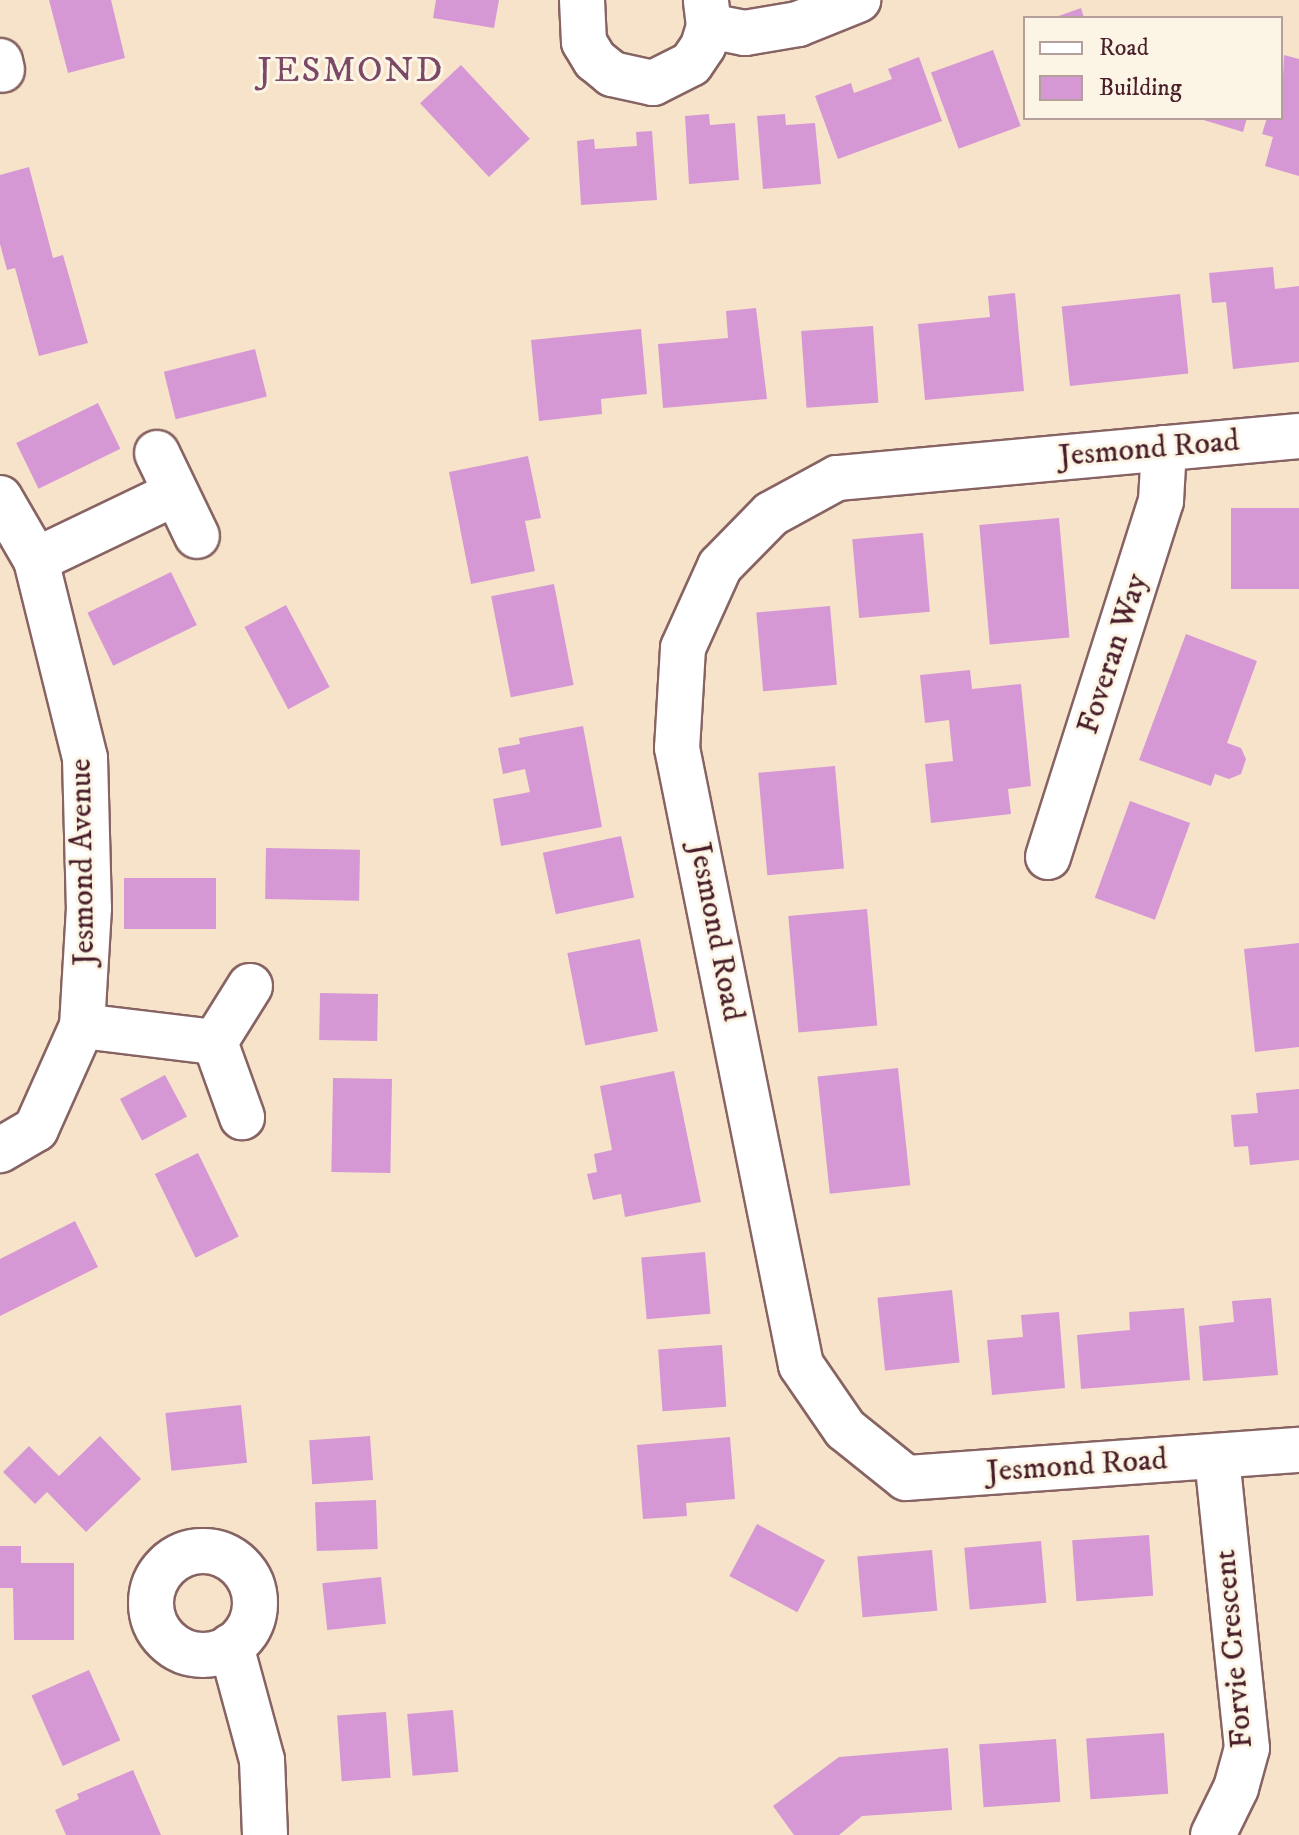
<!DOCTYPE html>
<style>
body{margin:0}
#map{position:relative;width:1299px;height:1835px;overflow:hidden;background:#f7e3ca;font-family:"IM FELL DW Pica",serif}
div>[style]{position:absolute}
[style*='--x']{left:calc(var(--x)*1px);top:calc(var(--y)*1px);width:calc(var(--w)*1px);rotate:calc(var(--a)*1deg)}
.building>*{inset:0;background:#d598d5;transform-origin:0 0}
.roads{filter:drop-shadow(2px 0 #876463) drop-shadow(-2px 0 #876463) drop-shadow(0 2px #876463) drop-shadow(0 -2px #876463)}
.minor>*{height:44px;margin:-22px;padding:0 22px;transform-origin:22px;border-radius:22px;background:#fff}
.minor>.ring{margin:-22px;padding:0;box-sizing:content-box;background:none;border:44px solid #fff;border-radius:50%}
span{translate:-50% -50%;white-space:nowrap;text-align:center;line-height:1.15;-webkit-text-stroke:6px #fcf5e5;paint-order:stroke}
.street-label{font-size:32px;color:#4a1f2b}
.quarter-label{font-size:36px;color:#7b4966;letter-spacing:2px}
.legend{position:absolute;left:1023px;top:16px;width:260px;height:104px;box-sizing:border-box;background:#fcf5e5;border:2px solid #b59f9b;margin:0;padding:10px 14px;list-style:none;font-size:24px;color:#4a1f2b}
.legend li{display:flex;align-items:center;gap:16px;height:40px}
.legend b{width:40px;border:2px solid #b59f9b}
</style>
<div id="map">
<div class="building">
<i style="clip-path:polygon(49px 0,111px 0,125px 58px,68px 73px)"></i>
<i style="clip-path:polygon(436px 0,499px 0,494px 28px,433px 18px)"></i>
<i style="clip-path:polygon(1081px 8px,1084px 18px,1053px 18px)"></i>
<i style="left:993px;top:50px;width:81px;height:66px;rotate:70deg"></i>
<i style="clip-path:polygon(1284px 55px,1299px 59px,1299px 176px,1265px 166px,1273px 137px,1262px 134px,1267px 118px,1281px 118px)"></i>
<i style="clip-path:polygon(919px 57px,942px 121px,838px 159px,815px 96px,851px 83px,854px 93px,892px 79px,888px 69px)"></i>
<i style="left:461px;top:65px;width:101px;height:56px;rotate:47deg"></i>
<i style="clip-path:polygon(709px 114px,710px 125px,735px 123px,739px 180px,689px 184px,685px 116px)"></i>
<i style="clip-path:polygon(785px 114px,786px 125px,815px 123px,821px 184px,763px 189px,757px 116px)"></i>
<i style="clip-path:polygon(1197px 118px,1247px 118px,1243px 132px)"></i>
<i style="clip-path:polygon(652px 131px,657px 200px,581px 205px,577px 141px,594px 139px,595px 149px,637px 146px,636px 132px)"></i>
<i style="clip-path:polygon(29px 167px,53px 258px,63px 255px,88px 343px,39px 356px,15px 268px,7px 270px,0 244px,0 175px)"></i>
<i style="clip-path:polygon(1273px 267px,1275px 289px,1299px 286px,1299px 362px,1233px 369px,1226px 302px,1212px 303px,1209px 273px)"></i>
<i style="clip-path:polygon(1015px 293px,1024px 391px,925px 400px,918px 324px,990px 317px,988px 296px)"></i>
<i style="left:1180px;top:294px;width:80px;height:119px;rotate:84deg"></i>
<i style="clip-path:polygon(756px 308px,767px 399px,663px 408px,658px 344px,728px 338px,726px 311px)"></i>
<i style="left:873px;top:326px;width:77px;height:72px;rotate:86deg"></i>
<i style="clip-path:polygon(641px 329px,647px 394px,601px 399px,602px 414px,539px 421px,531px 340px)"></i>
<i style="left:255px;top:349px;width:49px;height:94px;rotate:76deg"></i>
<i style="left:98px;top:403px;width:51px;height:91px;rotate:64deg"></i>
<i style="clip-path:polygon(528px 456px,541px 518px,525px 521px,535px 571px,471px 584px,449px 472px)"></i>
<i style="left:1299px;top:508px;width:81px;height:68px;rotate:90deg"></i>
<i style="left:1059px;top:518px;width:120px;height:80px;rotate:85deg"></i>
<i style="left:923px;top:533px;width:79px;height:71px;rotate:85deg"></i>
<i style="left:171px;top:572px;width:59px;height:93px;rotate:64deg"></i>
<i style="left:554px;top:584px;width:103px;height:64px;rotate:79deg"></i>
<i style="left:286px;top:605px;width:93px;height:47px;rotate:62deg"></i>
<i style="left:830px;top:606px;width:79px;height:74px;rotate:85deg"></i>
<i style="clip-path:polygon(1186px 634px,1257px 661px,1227px 743px,1241px 748px,1246px 759px,1241px 774px,1229px 779px,1215px 774px,1211px 786px,1139px 760px)"></i>
<i style="clip-path:polygon(970px 670px,972px 689px,1021px 684px,1031px 786px,1008px 789px,1011px 814px,931px 823px,925px 764px,953px 761px,949px 720px,925px 723px,920px 675px)"></i>
<i style="clip-path:polygon(583px 726px,602px 827px,501px 846px,493px 799px,530px 792px,525px 769px,503px 774px,498px 748px,520px 744px,519px 738px)"></i>
<i style="left:835px;top:766px;width:103px;height:77px;rotate:85deg"></i>
<i style="left:1130px;top:801px;width:64px;height:103px;rotate:20deg"></i>
<i style="left:621px;top:836px;width:63px;height:80px;rotate:78deg"></i>
<i style="left:266px;top:848px;width:94px;height:51px;rotate:1deg"></i>
<i style="left:124px;top:878px;width:92px;height:51px"></i>
<i style="left:867px;top:909px;width:117px;height:79px;rotate:85deg"></i>
<i style="left:640px;top:939px;width:94px;height:74px;rotate:79deg"></i>
<i style="clip-path:polygon(1299px 943px,1299px 1047px,1255px 1052px,1244px 949px)"></i>
<i style="left:320px;top:993px;width:58px;height:47px;rotate:1deg"></i>
<i style="left:898px;top:1068px;width:118px;height:81px;rotate:84deg"></i>
<i style="clip-path:polygon(674px 1071px,701px 1202px,625px 1217px,621px 1194px,593px 1200px,587px 1174px,597px 1172px,594px 1154px,612px 1150px,600px 1086px)"></i>
<i style="left:165px;top:1075px;width:47px;height:51px;rotate:62deg"></i>
<i style="left:333px;top:1078px;width:59px;height:94px;rotate:1deg"></i>
<i style="clip-path:polygon(1299px 1089px,1299px 1160px,1250px 1165px,1248px 1146px,1234px 1147px,1231px 1115px,1258px 1113px,1256px 1093px)"></i>
<i style="left:198px;top:1153px;width:93px;height:48px;rotate:64deg"></i>
<i style="clip-path:polygon(75px 1221px,98px 1267px,0 1316px,0 1259px)"></i>
<i style="left:705px;top:1252px;width:62px;height:64px;rotate:85deg"></i>
<i style="left:952px;top:1290px;width:73px;height:75px;rotate:84deg"></i>
<i style="clip-path:polygon(1271px 1298px,1278px 1375px,1203px 1381px,1199px 1326px,1234px 1322px,1232px 1301px)"></i>
<i style="clip-path:polygon(1184px 1308px,1190px 1380px,1081px 1389px,1077px 1335px,1130px 1330px,1129px 1312px)"></i>
<i style="clip-path:polygon(1059px 1312px,1065px 1388px,992px 1395px,987px 1340px,1023px 1337px,1021px 1315px)"></i>
<i style="left:722px;top:1345px;width:62px;height:64px;rotate:86deg"></i>
<i style="left:241px;top:1405px;width:58px;height:76px;rotate:84deg"></i>
<i style="clip-path:polygon(100px 1436px,141px 1479px,86px 1532px,47px 1492px,35px 1504px,3px 1472px,29px 1446px,59px 1476px)"></i>
<i style="left:370px;top:1436px;width:44px;height:61px;rotate:86deg"></i>
<i style="clip-path:polygon(730px 1437px,735px 1499px,686px 1503px,687px 1516px,643px 1519px,637px 1445px)"></i>
<i style="left:376px;top:1500px;width:49px;height:61px;rotate:88deg"></i>
<i style="left:757px;top:1524px;width:77px;height:59px;rotate:28deg"></i>
<i style="left:1149px;top:1535px;width:61px;height:77px;rotate:86deg"></i>
<i style="left:1041px;top:1541px;width:62px;height:77px;rotate:85deg"></i>
<i style="clip-path:polygon(0 1546px,21px 1546px,21px 1563px,74px 1563px,74px 1640px,14px 1640px,13px 1588px,0 1588px)"></i>
<i style="left:932px;top:1550px;width:61px;height:75px;rotate:85deg"></i>
<i style="left:381px;top:1577px;width:47px;height:59px;rotate:84deg"></i>
<i style="left:89px;top:1670px;width:77px;height:63px;rotate:66deg"></i>
<i style="left:453px;top:1710px;width:62px;height:46px;rotate:85deg"></i>
<i style="left:386px;top:1712px;width:66px;height:49px;rotate:86deg"></i>
<i style="left:1164px;top:1733px;width:61px;height:78px;rotate:86deg"></i>
<i style="left:1056px;top:1739px;width:63px;height:77px;rotate:86deg"></i>
<i style="clip-path:polygon(948px 1748px,952px 1810px,862px 1816px,839px 1835px,794px 1835px,773px 1806px,839px 1757px)"></i>
<i style="clip-path:polygon(133px 1770px,161px 1835px,66px 1835px,55px 1810px,79px 1799px,77px 1794px)"></i>
</div>
<div class="roads">
<div class="minor">
<i style="--x:582;--y:0;--w:42;--a:87.3"></i>
<i style="--x:584;--y:42;--w:21;--a:59"></i>
<i style="--x:595;--y:60;--w:22;--a:39"></i>
<i style="--x:612;--y:74;--w:42;--a:12.4"></i>
<i style="--x:653;--y:83;--w:42;--a:-26.6"></i>
<i style="--x:691;--y:64;--w:22;--a:-56"></i>
<i style="--x:703;--y:46;--w:21;--a:-73"></i>
<i style="--x:709;--y:26;--w:26;--a:-97"></i>
<i style="--x:709;--y:26;--w:37;--a:11"></i>
<i style="--x:745;--y:33;--w:54;--a:-9.6"></i>
<i style="--x:798;--y:24;--w:65;--a:-21.8"></i>
<i style="--x:0;--y:61;--w:9;--a:77"></i>
<i style="--x:1299;--y:436;--w:464;--a:174.8"></i>
<i style="--x:837;--y:478;--w:75;--a:151.4"></i>
<i style="--x:771;--y:514;--w:73;--a:134.4"></i>
<i style="--x:720;--y:566;--w:90;--a:114.3"></i>
<i style="--x:683;--y:648;--w:100;--a:93.4"></i>
<i style="--x:677;--y:748;--w:629;--a:78.64"></i>
<i style="--x:801;--y:1365;--w:78;--a:55.5"></i>
<i style="--x:845;--y:1429;--w:78;--a:38.8"></i>
<i style="--x:906;--y:1478;--w:394;--a:-4.1"></i>
<i style="--x:157;--y:453;--w:92;--a:64.3"></i>
<i style="--x:0;--y:498;--w:72;--a:59.9"></i>
<i style="--x:36;--y:560;--w:204;--a:76.1"></i>
<i style="--x:85;--y:758;--w:150;--a:88.5"></i>
<i style="--x:89;--y:908;--w:118;--a:93.4"></i>
<i style="--x:82;--y:1026;--w:113;--a:114.1"></i>
<i style="--x:36;--y:1129;--w:42;--a:149.7"></i>
<i style="--x:36;--y:560;--w:155;--a:-25.6"></i>
<i style="--x:1048;--y:857;--w:374;--a:-72.4"></i>
<i style="--x:1161;--y:501;--w:53;--a:-86.8"></i>
<i style="--x:82;--y:1026;--w:134;--a:6.9"></i>
<i style="--x:215;--y:1042;--w:80;--a:70.2"></i>
<i style="--x:215;--y:1042;--w:66;--a:-58"></i>
<i class="ring" style="left:151px;top:1551px;width:60px;height:60px"></i>
<i style="--x:231;--y:1646;--w:118;--a:74.8"></i>
<i style="--x:262;--y:1760;--w:75;--a:87.7"></i>
<i style="--x:1213;--y:1835;--w:52;--a:-63.9"></i>
<i style="--x:1236;--y:1788;--w:41;--a:-74.6"></i>
<i style="--x:1247;--y:1748;--w:293;--a:-95.9"></i>
</div>
</div>
<div class="street-label">
<span style="left:1149px;top:449px;rotate:-5deg">Jesmond Road</span>
<span style="left:1113px;top:654px;rotate:-72deg">Foveran Way</span>
<span style="left:83px;top:862px;rotate:-91deg">Jesmond Avenue</span>
<span style="left:716px;top:932px;rotate:79deg">Jesmond Road</span>
<span style="left:1077px;top:1466px;rotate:-4deg">Jesmond Road</span>
<span style="left:1234px;top:1649px;rotate:-95deg">Forvie Crescent</span>
</div>
<div class="quarter-label">
<span style="left:351px;top:71px">JESMOND</span>
</div>
<ul class="legend">
<li><b style="height:10px;background:#fff"></b>Road</li>
<li><b style="height:22px;background:#d598d5"></b>Building</li>
</ul>
</div>
